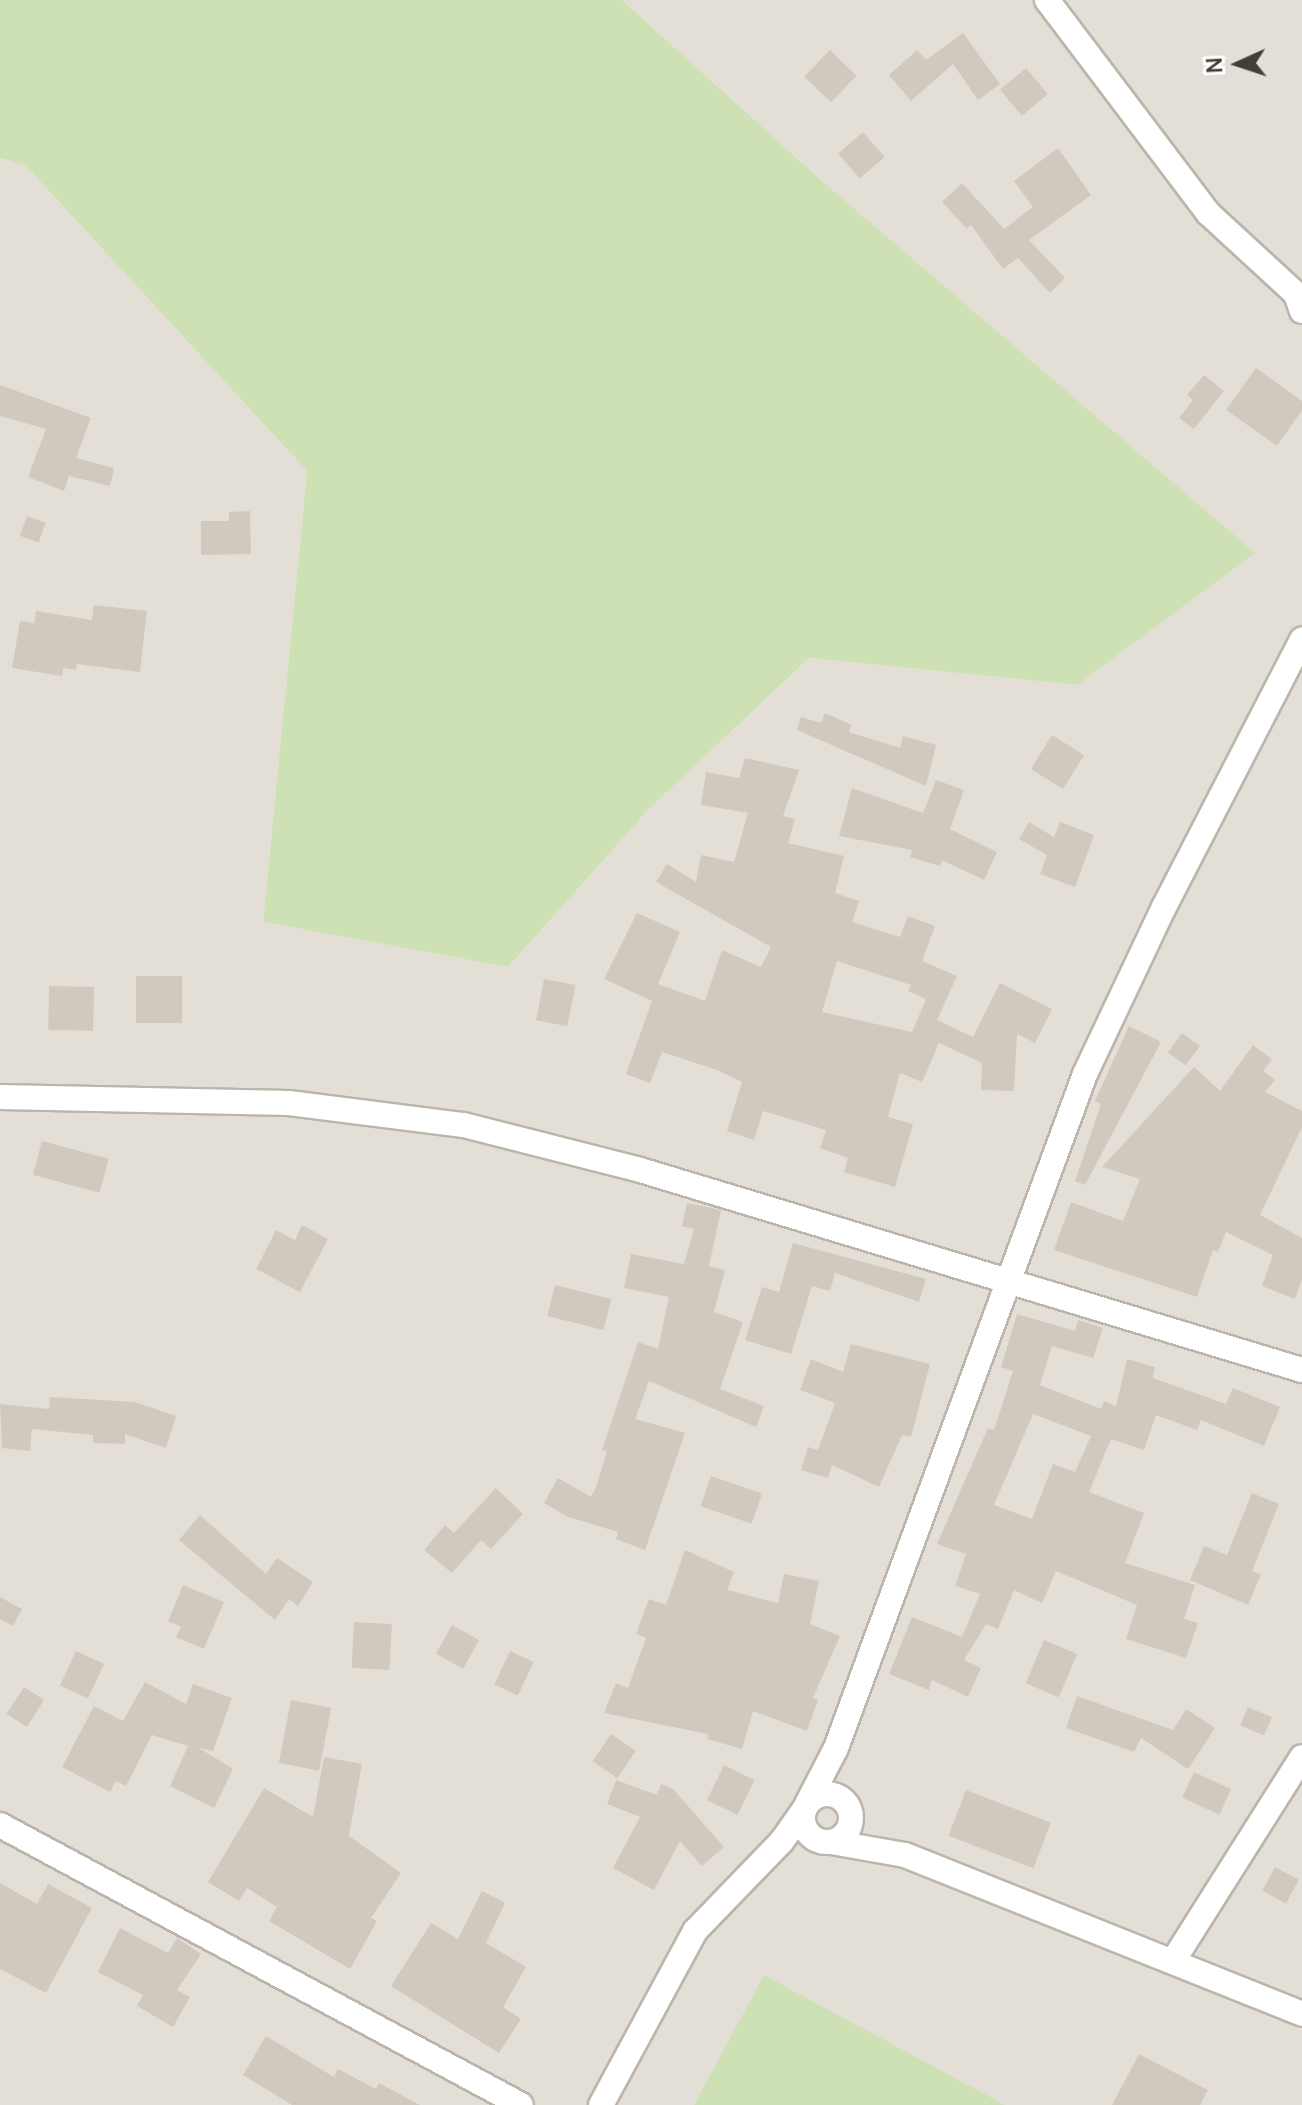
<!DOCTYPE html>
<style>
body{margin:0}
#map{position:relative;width:1302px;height:2105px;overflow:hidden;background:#f1eee7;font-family:Manrope,sans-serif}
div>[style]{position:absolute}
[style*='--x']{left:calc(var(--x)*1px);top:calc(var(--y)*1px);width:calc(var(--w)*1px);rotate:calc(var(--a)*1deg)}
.residential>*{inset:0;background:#e4dfd6}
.green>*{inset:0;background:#cee1b4}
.building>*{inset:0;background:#d1c9be;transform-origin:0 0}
.roads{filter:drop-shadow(2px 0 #bbb5ab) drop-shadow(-2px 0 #bbb5ab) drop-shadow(0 2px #bbb5ab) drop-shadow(0 -2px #bbb5ab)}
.minor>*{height:24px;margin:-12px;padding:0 12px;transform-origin:12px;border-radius:12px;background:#fff}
.minor>.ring{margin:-12px;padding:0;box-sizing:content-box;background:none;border:24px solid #fff;border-radius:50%}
span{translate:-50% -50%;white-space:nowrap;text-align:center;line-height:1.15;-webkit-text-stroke:6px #fff;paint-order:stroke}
.north{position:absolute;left:1198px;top:24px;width:80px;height:80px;-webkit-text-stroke:6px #fff;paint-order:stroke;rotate:267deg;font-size:22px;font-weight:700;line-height:32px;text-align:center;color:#433e37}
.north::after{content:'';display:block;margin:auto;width:28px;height:36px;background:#433e37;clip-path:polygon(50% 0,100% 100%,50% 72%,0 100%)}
</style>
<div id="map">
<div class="residential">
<i style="clip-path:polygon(622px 0,1302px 0,1302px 2105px,0 2105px,0 158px,25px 165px,307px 471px,263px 922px,508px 967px,649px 809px,809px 658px,1077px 685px,823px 182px)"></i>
</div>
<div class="green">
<i style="clip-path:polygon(0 0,622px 0,823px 182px,1255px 553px,1077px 685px,809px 658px,649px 809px,508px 967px,263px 922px,307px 471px,25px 165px,0 158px)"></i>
<i style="clip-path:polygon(764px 1975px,1005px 2105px,694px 2105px)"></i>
</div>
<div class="building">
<i style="clip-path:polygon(963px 33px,1000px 84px,978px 100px,953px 64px,911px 101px,889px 75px,917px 50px,926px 60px)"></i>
<i style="left:830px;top:50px;width:37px;height:37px;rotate:44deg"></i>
<i style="left:1026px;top:68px;width:34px;height:34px;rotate:50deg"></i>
<i style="left:863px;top:132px;width:33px;height:33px;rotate:49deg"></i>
<i style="clip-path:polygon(1058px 148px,1091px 195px,1029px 240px,1065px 278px,1050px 293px,1018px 258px,1003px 269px,971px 225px,967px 229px,942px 202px,962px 183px,1004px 229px,1033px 207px,1014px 181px)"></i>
<i style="clip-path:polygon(1256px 368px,1302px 401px,1302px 410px,1277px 446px,1226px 410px)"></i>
<i style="clip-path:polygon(1204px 375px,1224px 391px,1194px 429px,1179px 418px,1193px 400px,1187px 395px)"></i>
<i style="clip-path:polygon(0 385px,91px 418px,76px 458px,114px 468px,110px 486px,69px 476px,64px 491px,28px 477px,46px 429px,0 416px)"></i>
<i style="clip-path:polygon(250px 511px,251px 554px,201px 555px,201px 521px,229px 521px,229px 512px)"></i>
<i style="left:27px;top:516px;width:20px;height:21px;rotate:20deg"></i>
<i style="clip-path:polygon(94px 605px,147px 611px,140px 672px,77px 664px,76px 670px,63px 668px,62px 676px,12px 668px,20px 621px,34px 623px,36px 611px,92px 620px)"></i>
<i style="clip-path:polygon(825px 713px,852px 725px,849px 732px,900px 748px,903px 736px,936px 745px,926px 786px,797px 730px,801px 717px,821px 723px)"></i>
<i style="left:1052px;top:735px;width:38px;height:40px;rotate:32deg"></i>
<i style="clip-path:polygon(evenodd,745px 758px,799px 770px,783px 816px,795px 819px,788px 843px,844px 856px,835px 893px,859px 901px,852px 922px,900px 937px,908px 916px,935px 926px,922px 961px,957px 976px,937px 1020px,973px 1037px,1000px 983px,1052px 1009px,1035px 1043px,1017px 1034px,1014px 1091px,981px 1090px,982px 1063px,939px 1043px,922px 1082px,900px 1073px,888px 1117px,913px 1124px,895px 1187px,844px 1172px,848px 1158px,820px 1148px,826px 1130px,763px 1111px,754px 1140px,727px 1131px,742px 1082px,717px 1070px,662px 1052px,650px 1083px,626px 1074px,652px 1001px,604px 979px,637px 913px,680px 932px,658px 984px,705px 1001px,722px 950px,761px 967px,771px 947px,656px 882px,667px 864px,696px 882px,701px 855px,734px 862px,748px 813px,701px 805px,706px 772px,739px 778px,745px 758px,837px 961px,911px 985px,908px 991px,926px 999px,912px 1032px,822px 1012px,837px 961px)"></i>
<i style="clip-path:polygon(936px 780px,964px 790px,950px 829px,997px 852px,984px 880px,942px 860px,940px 866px,910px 857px,912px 850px,839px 836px,852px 788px,923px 813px)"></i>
<i style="clip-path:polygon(1029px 822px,1054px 837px,1060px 822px,1094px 835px,1075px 887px,1040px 874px,1047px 855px,1019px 839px)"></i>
<i style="left:136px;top:976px;width:46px;height:47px"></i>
<i style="left:544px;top:979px;width:32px;height:42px;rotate:11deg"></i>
<i style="left:49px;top:986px;width:45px;height:44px;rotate:1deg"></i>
<i style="clip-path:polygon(1129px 1026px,1161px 1042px,1085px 1185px,1075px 1181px,1101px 1104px,1095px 1101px)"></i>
<i style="left:1182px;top:1033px;width:22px;height:24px;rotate:36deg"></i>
<i style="clip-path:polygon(1253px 1045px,1272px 1059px,1263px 1071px,1275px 1080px,1265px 1092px,1302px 1111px,1302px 1127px,1260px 1215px,1302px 1238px,1302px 1280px,1295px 1299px,1262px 1286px,1273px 1255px,1226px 1232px,1218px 1252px,1213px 1250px,1197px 1297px,1054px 1250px,1071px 1202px,1123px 1221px,1140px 1179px,1102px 1167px,1194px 1067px,1220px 1091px)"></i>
<i style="left:42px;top:1141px;width:69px;height:35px;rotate:15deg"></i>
<i style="clip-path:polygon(687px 1203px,721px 1210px,709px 1266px,725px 1270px,714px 1312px,743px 1322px,720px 1389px,764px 1406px,756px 1427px,649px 1381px,635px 1419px,685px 1433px,645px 1550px,616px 1539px,618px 1532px,568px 1517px,544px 1503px,558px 1478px,591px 1497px,596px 1487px,607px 1452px,602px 1450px,638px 1342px,658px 1349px,669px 1297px,624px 1288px,631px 1254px,684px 1264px,694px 1229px,682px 1226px)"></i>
<i style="clip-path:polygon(302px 1225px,328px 1239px,300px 1292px,256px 1269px,276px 1230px,295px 1240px)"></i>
<i style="clip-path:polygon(793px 1243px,926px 1279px,919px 1302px,835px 1273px,830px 1291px,812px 1286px,791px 1354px,745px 1340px,762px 1287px,779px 1292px)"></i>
<i style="left:555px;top:1285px;width:58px;height:32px;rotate:14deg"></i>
<i style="clip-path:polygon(evenodd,1017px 1314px,1075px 1331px,1078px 1320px,1103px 1328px,1093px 1358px,1052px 1346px,1040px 1385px,1101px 1409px,1104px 1401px,1116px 1406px,1127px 1359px,1155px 1367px,1153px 1378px,1226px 1404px,1233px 1388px,1280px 1407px,1264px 1446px,1201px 1420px,1197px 1430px,1156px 1415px,1144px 1450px,1111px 1439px,1089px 1492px,1144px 1513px,1125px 1563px,1195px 1585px,1184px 1619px,1198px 1623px,1186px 1658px,1126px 1639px,1137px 1605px,1056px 1571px,1042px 1603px,1014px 1590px,998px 1629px,986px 1624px,964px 1660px,981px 1668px,968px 1697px,932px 1680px,929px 1690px,889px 1674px,912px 1617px,962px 1637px,980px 1594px,955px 1586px,966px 1554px,937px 1544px,988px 1428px,994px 1430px,1013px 1371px,1001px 1367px,1017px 1314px,1033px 1414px,1091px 1436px,1075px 1472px,1053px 1464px,1032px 1519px,994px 1505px,1033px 1414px)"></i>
<i style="clip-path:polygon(851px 1344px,930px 1364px,911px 1437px,902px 1435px,879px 1487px,832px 1465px,828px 1478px,801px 1470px,808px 1447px,818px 1450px,835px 1403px,800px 1390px,811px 1359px,843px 1372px)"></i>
<i style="clip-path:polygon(50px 1397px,135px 1402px,176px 1416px,166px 1448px,125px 1434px,125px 1444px,93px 1443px,93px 1435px,32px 1429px,30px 1451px,2px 1448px,0 1404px,49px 1409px)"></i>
<i style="left:711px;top:1476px;width:54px;height:32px;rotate:19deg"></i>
<i style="clip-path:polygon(496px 1488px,523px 1514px,491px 1549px,481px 1540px,452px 1573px,424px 1550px,445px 1525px,454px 1533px)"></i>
<i style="clip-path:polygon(1252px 1493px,1279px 1504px,1252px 1571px,1261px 1574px,1248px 1605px,1190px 1580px,1204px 1546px,1227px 1555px)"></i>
<i style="clip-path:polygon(200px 1515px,266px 1574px,277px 1558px,313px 1582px,298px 1606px,289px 1599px,275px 1620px,179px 1540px)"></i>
<i style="clip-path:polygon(685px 1550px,734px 1572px,727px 1590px,778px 1603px,784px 1574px,819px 1581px,810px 1624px,840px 1636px,813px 1698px,818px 1700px,807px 1731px,753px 1711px,742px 1749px,707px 1739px,708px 1734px,604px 1713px,616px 1683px,628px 1688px,646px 1638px,636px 1634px,649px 1599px,666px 1605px)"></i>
<i style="clip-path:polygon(183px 1585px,224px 1602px,204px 1649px,176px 1637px,181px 1627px,168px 1621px)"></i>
<i style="clip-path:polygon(0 1597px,22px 1609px,13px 1626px,0 1619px)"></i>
<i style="left:354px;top:1622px;width:38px;height:46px;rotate:3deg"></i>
<i style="left:452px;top:1625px;width:31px;height:33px;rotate:29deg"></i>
<i style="left:1044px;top:1640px;width:36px;height:47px;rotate:23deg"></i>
<i style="left:76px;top:1651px;width:31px;height:38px;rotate:25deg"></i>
<i style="left:510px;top:1651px;width:26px;height:37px;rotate:25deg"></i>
<i style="clip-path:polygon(145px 1682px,186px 1704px,193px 1684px,232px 1698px,213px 1751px,199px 1748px,233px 1769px,214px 1808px,170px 1786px,188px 1746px,152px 1735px,126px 1786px,116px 1781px,110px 1792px,62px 1767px,94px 1706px,123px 1721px)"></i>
<i style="left:24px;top:1687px;width:24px;height:32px;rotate:33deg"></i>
<i style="clip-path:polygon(1077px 1696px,1173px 1730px,1186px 1709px,1215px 1728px,1188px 1769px,1141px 1738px,1134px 1752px,1066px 1728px)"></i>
<i style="left:291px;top:1700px;width:41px;height:64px;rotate:11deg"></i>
<i style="left:1248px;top:1707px;width:26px;height:20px;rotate:23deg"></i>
<i style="left:611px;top:1734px;width:30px;height:33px;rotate:34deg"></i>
<i style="clip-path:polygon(324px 1757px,362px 1764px,349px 1836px,401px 1873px,371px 1918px,377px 1921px,350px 1969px,269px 1921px,277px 1907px,247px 1888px,239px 1901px,208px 1882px,264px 1788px,313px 1817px)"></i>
<i style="left:724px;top:1765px;width:34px;height:39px;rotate:26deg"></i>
<i style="left:1194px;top:1772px;width:41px;height:28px;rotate:25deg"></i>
<i style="clip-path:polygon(616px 1780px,657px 1795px,661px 1784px,673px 1789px,724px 1847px,702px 1866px,680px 1841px,654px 1890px,613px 1868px,640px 1817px,607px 1804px)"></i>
<i style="left:966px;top:1790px;width:91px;height:49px;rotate:21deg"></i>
<i style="left:1275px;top:1867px;width:27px;height:27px;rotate:28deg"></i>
<i style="clip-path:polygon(0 1883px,37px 1904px,48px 1884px,92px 1908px,46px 1993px,0 1969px)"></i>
<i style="clip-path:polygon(482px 1891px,505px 1903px,486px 1943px,526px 1967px,503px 2007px,521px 2019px,499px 2053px,391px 1986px,431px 1923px,458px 1939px)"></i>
<i style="clip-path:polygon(120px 1928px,168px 1953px,177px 1938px,201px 1954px,177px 1990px,190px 1997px,173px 2027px,137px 2006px,143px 1995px,98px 1972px)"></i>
<i style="clip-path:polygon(266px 2036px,334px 2077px,338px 2069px,376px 2089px,379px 2083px,420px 2105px,292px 2105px,243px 2075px)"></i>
<i style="clip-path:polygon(1139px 2054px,1208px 2090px,1200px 2105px,1112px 2105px)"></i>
</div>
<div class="roads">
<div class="minor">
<i style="--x:1047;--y:0;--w:267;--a:52.9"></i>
<i style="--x:1208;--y:213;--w:120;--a:42.6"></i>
<i style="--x:1296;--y:294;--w:18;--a:71"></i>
<i style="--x:0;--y:1097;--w:289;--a:1.2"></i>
<i style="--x:289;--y:1103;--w:176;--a:7.2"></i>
<i style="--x:464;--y:1125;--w:179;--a:14.3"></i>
<i style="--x:637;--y:1169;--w:695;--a:16.82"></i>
<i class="ring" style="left:803px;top:1794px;width:24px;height:24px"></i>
<i style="--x:807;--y:1804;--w:63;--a:-62.6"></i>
<i style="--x:836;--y:1748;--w:719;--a:-69.72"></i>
<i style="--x:1085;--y:1074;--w:185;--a:-64.7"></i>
<i style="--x:1164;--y:907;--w:301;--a:-62.7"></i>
<i style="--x:0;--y:1825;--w:591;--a:28.25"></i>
<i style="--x:831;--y:1842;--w:75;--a:10"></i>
<i style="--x:905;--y:1855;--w:428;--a:21.8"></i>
<i style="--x:1173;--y:1961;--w:241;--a:-57.7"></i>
<i style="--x:601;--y:2105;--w:198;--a:-61.6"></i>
<i style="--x:695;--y:1931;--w:125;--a:-46"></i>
<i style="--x:782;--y:1841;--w:39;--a:-55"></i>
</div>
</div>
<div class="north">N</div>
</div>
